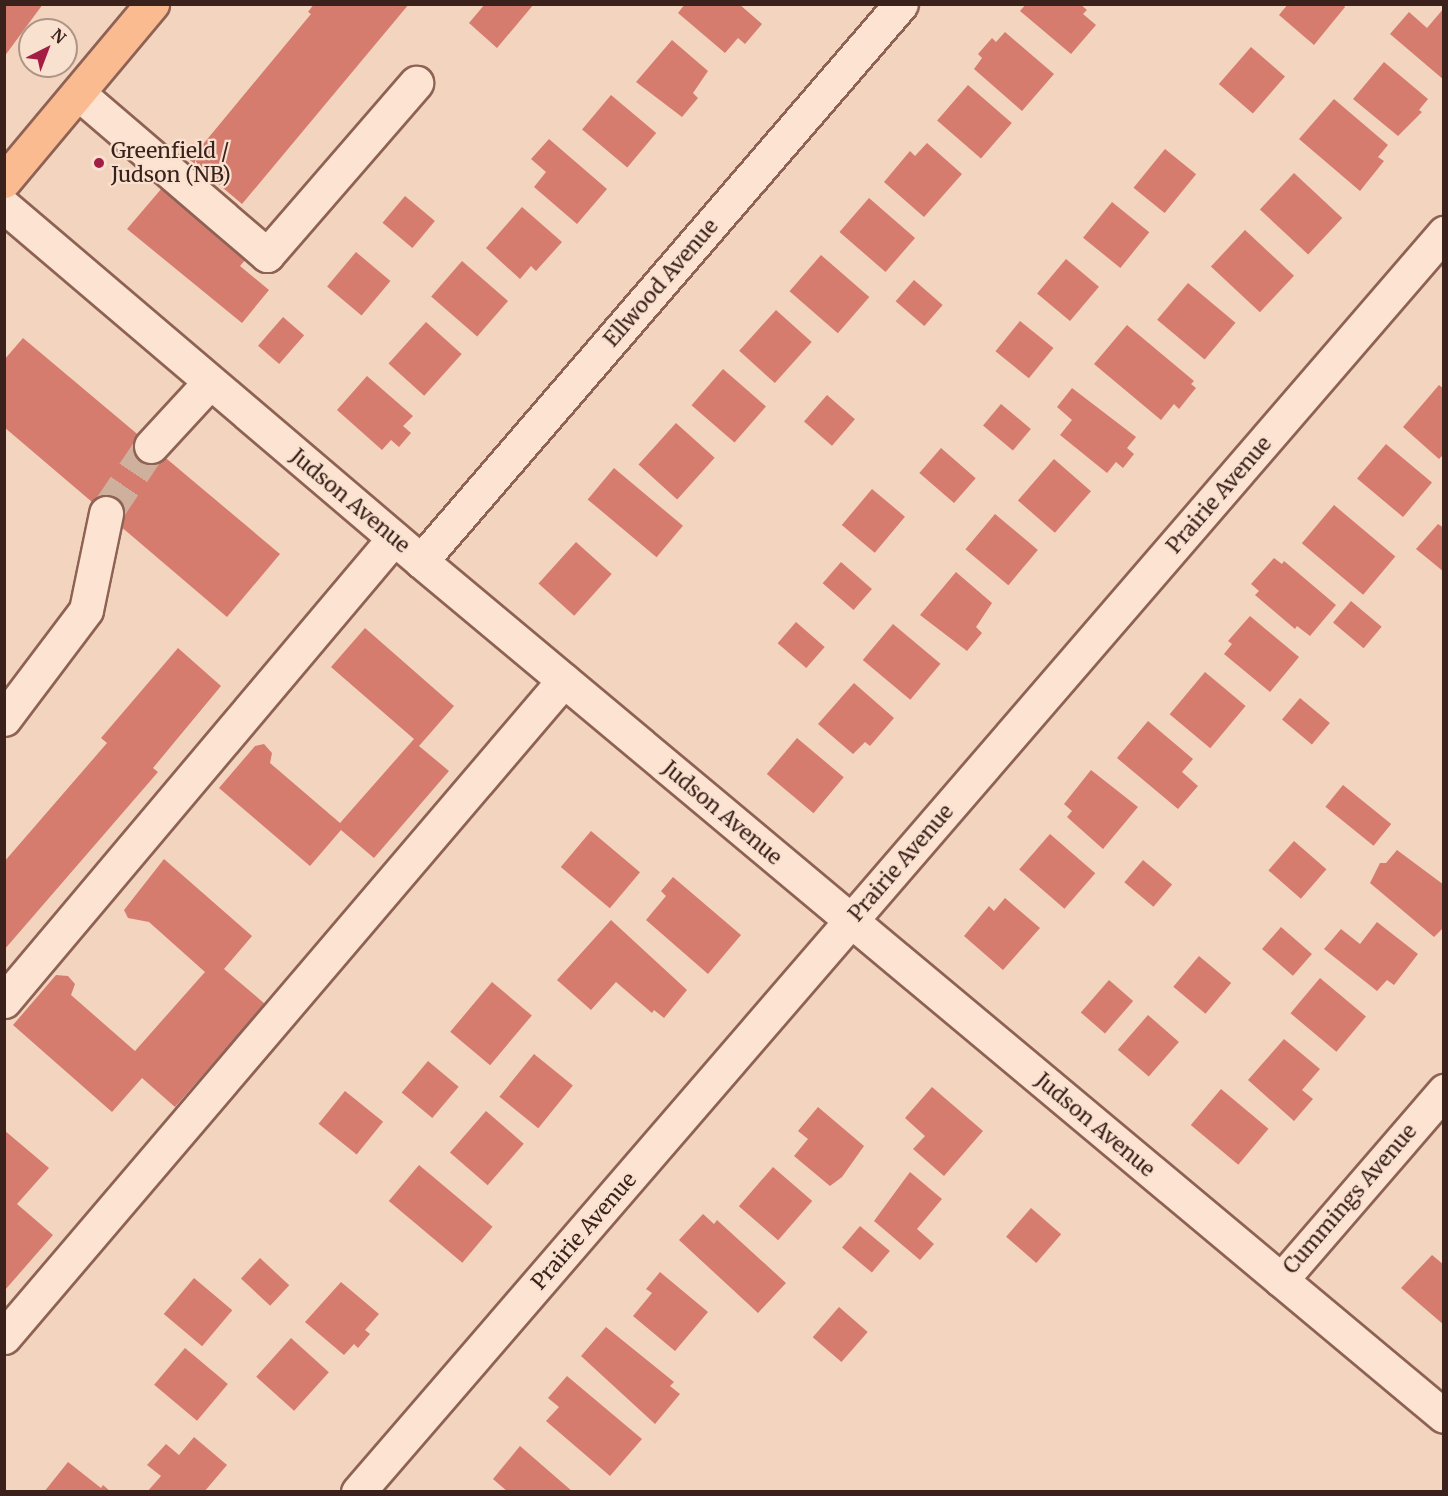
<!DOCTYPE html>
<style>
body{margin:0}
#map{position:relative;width:1448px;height:1496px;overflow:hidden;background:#f3d4be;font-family:Merriweather,serif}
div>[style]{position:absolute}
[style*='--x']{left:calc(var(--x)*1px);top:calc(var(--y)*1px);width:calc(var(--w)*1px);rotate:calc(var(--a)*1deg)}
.building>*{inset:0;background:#d67c6f;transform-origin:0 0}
.minor-tunnel>*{height:33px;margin-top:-16.5px;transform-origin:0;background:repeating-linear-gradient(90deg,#ceb09d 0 33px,transparent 0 49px)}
.roads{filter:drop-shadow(2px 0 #8e6255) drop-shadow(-2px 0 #8e6255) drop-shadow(0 2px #8e6255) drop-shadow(0 -2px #8e6255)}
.minor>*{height:33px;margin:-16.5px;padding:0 16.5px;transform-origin:16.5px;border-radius:16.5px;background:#fde4d2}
.major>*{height:33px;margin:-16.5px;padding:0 16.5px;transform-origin:16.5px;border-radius:16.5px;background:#fbbb91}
.dots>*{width:16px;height:16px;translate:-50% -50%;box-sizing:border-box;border:3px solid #f9e1cf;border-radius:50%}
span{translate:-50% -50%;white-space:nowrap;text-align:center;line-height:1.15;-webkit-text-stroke:4.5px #f9e1cf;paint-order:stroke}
.poi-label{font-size:21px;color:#3b211b}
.left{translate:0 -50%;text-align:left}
.street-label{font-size:21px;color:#3b211b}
.frame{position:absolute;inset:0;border:6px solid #3b211b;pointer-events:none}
.north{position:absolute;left:18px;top:18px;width:60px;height:60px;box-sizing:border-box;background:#f9e1cf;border:2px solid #ad9487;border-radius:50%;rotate:42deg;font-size:16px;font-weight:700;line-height:24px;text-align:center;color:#3b211b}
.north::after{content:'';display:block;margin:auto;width:21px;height:27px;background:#a41d45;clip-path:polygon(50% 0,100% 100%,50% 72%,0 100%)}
</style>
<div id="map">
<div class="building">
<i style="clip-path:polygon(4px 4px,43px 4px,4px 57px)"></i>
<i style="clip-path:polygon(314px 4px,409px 4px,242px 204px,190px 160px,311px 14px,308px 12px)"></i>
<i style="clip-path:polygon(485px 4px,534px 4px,497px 48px,469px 23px)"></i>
<i style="clip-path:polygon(685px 4px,739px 4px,762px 24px,745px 44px,738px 38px,725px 53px,678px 13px)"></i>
<i style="clip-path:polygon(1026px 4px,1080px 4px,1087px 10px,1083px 14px,1096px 25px,1071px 54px,1020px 11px)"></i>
<i style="clip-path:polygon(1288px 4px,1343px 4px,1345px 7px,1314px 45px,1279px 15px)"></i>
<i style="clip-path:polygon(1444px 8px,1444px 80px,1390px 34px,1409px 12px,1427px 28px)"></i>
<i style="clip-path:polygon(1005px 32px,1054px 74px,1022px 111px,974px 69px,982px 58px,978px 54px,992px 38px,996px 42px)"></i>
<i style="clip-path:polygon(672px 40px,708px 71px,693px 93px,698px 98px,682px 117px,636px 82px)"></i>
<i style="left:1251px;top:47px;width:45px;height:49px;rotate:41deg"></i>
<i style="clip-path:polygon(1384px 62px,1428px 99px,1419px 110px,1422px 112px,1398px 136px,1353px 99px)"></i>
<i style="left:968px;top:85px;width:58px;height:47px;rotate:41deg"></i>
<i style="left:611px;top:95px;width:59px;height:45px;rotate:40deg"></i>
<i style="clip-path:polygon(1334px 99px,1388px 145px,1378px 157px,1384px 161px,1360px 191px,1299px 139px)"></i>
<i style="clip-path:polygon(549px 139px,607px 189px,577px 224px,534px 187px,546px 172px,531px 159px)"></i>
<i style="clip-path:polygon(927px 143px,962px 174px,924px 217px,884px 182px,910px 151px,915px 156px)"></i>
<i style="left:1165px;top:149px;width:40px;height:50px;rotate:39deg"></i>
<i style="left:1294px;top:173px;width:66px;height:50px;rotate:43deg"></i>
<i style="clip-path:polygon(162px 188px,246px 259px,240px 266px,269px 290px,242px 323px,127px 229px)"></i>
<i style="left:405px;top:196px;width:39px;height:35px;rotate:40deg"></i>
<i style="left:869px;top:198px;width:61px;height:45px;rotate:41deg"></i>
<i style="left:1112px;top:202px;width:48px;height:46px;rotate:39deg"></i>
<i style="clip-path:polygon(522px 207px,562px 242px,536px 271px,531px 266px,520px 279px,486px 248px)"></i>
<i style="left:1245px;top:230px;width:67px;height:50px;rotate:43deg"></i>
<i style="left:356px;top:252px;width:45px;height:45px;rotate:40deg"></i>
<i style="left:821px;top:255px;width:64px;height:48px;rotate:41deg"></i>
<i style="left:1066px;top:259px;width:43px;height:45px;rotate:40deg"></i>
<i style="left:462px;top:261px;width:61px;height:47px;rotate:41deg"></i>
<i style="left:914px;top:280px;width:38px;height:28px;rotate:41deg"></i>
<i style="left:1188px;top:283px;width:62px;height:48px;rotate:40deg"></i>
<i style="left:776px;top:310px;width:48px;height:55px;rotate:42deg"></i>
<i style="left:283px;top:317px;width:28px;height:38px;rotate:41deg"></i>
<i style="left:1020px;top:321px;width:43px;height:39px;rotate:39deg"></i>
<i style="left:426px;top:322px;width:48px;height:56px;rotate:42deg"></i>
<i style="clip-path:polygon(1127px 325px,1194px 381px,1191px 384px,1196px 388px,1179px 409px,1174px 404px,1161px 420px,1094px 364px)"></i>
<i style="clip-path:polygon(23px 338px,280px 554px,227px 617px,4px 427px,4px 360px)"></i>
<i style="left:723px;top:369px;width:57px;height:48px;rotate:41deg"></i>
<i style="clip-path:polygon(367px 376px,413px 416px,403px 426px,411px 433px,399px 447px,391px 440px,382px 450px,337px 410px)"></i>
<i style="clip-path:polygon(1439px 385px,1444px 389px,1444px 454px,1439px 459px,1403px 427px)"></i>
<i style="clip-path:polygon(1072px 388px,1136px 437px,1127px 448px,1134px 454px,1123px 468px,1116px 462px,1107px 473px,1060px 435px,1072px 420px,1057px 407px)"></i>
<i style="left:827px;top:395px;width:37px;height:35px;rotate:41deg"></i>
<i style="left:1001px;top:404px;width:39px;height:28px;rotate:40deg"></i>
<i style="left:676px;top:423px;width:52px;height:56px;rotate:42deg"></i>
<i style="left:1386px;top:444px;width:60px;height:45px;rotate:40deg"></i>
<i style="left:941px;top:448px;width:46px;height:33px;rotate:41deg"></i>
<i style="left:1054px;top:459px;width:49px;height:55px;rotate:41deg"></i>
<i style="left:614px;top:468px;width:90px;height:41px;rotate:40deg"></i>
<i style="left:872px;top:489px;width:43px;height:47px;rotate:40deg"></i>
<i style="left:1334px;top:505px;width:80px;height:50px;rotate:40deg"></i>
<i style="left:995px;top:514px;width:56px;height:46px;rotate:40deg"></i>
<i style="clip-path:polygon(1438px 524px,1444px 528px,1444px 572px,1416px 549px)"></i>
<i style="left:576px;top:542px;width:48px;height:56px;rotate:42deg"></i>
<i style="clip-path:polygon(1274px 558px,1282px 564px,1284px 561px,1336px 605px,1310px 636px,1297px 626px,1295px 629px,1255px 595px,1259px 591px,1251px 584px)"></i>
<i style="left:841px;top:562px;width:41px;height:28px;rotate:41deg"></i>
<i style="clip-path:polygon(956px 572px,992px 603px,976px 627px,982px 633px,967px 651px,920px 615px)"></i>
<i style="left:1351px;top:601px;width:40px;height:28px;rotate:40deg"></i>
<i style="clip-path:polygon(1250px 616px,1299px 657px,1270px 692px,1224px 654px,1232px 644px,1228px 641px)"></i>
<i style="left:796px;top:622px;width:38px;height:28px;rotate:41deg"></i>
<i style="left:893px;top:624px;width:62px;height:47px;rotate:40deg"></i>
<i style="clip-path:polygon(365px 628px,454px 706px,419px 746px,449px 771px,374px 858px,341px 830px,310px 866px,219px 788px,255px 746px,264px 744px,272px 753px,270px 763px,340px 823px,414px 739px,331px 667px)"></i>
<i style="clip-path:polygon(178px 648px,221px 686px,153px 768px,158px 772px,4px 950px,4px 862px,107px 743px,101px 738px)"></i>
<i style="left:1205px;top:672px;width:53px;height:55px;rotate:40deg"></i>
<i style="clip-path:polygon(854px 683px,894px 718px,870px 746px,865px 742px,853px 754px,818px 724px)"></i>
<i style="left:1300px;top:698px;width:39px;height:28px;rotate:40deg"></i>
<i style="clip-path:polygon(1148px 721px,1193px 759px,1182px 772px,1198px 786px,1178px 809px,1117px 758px)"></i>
<i style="left:797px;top:738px;width:61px;height:47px;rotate:40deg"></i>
<i style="clip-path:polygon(1091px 770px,1138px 807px,1103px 849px,1067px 817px,1072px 811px,1064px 804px)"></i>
<i style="left:1343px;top:785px;width:62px;height:28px;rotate:39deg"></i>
<i style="left:591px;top:831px;width:64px;height:47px;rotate:40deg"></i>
<i style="left:1050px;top:834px;width:60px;height:47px;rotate:41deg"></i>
<i style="left:1294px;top:841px;width:43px;height:39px;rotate:41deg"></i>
<i style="clip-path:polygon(1397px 850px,1444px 885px,1444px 927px,1434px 937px,1370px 883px,1380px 863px,1386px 863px)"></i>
<i style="clip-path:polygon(164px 859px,252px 936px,224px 969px,265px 1004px,175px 1107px,142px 1078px,112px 1112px,13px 1025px,56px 975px,68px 976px,75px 984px,71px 995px,135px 1051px,205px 972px,149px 922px,128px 918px,124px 910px)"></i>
<i style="left:1143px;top:860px;width:38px;height:29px;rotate:40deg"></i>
<i style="clip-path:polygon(673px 877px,741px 935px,708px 974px,646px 920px,666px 896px,661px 891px)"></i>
<i style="clip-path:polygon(1005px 898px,1040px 928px,1003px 970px,964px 936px,989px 906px,994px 911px)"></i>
<i style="clip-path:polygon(611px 920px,687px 990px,664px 1018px,654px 1010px,652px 1013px,616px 982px,591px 1010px,557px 980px)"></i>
<i style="clip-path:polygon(1377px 922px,1418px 954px,1394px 985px,1387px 980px,1377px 991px,1324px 949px,1341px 929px,1360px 944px)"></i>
<i style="left:1281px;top:927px;width:41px;height:29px;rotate:41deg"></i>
<i style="left:1199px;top:956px;width:42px;height:40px;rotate:40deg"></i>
<i style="left:1320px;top:978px;width:60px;height:46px;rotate:40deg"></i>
<i style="left:1109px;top:980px;width:32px;height:43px;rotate:41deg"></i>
<i style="left:492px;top:982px;width:52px;height:65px;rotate:40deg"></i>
<i style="left:1148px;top:1015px;width:41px;height:46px;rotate:41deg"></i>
<i style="clip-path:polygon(1284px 1039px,1320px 1069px,1302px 1090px,1313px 1099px,1294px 1121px,1248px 1080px)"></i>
<i style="left:534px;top:1054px;width:50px;height:55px;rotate:39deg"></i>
<i style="left:428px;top:1061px;width:40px;height:41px;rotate:40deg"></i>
<i style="clip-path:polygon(932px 1087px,983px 1131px,944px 1176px,913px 1149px,925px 1136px,905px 1118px)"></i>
<i style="left:1221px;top:1089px;width:62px;height:47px;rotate:40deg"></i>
<i style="left:345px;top:1091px;width:49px;height:42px;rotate:39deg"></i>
<i style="clip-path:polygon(818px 1107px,864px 1146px,842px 1177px,830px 1186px,794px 1156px,808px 1139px,798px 1131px)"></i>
<i style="left:486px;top:1111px;width:50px;height:55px;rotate:41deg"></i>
<i style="clip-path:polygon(4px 1130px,49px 1168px,17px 1204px,53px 1235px,5px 1290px)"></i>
<i style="left:419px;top:1165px;width:96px;height:47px;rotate:40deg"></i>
<i style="left:773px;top:1167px;width:52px;height:52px;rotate:41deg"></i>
<i style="clip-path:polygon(910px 1172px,942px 1199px,917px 1229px,934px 1244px,920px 1260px,874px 1221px)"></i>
<i style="left:1031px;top:1208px;width:40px;height:38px;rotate:41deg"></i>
<i style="clip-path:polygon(703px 1214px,714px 1224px,717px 1220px,786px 1283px,758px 1313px,679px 1240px)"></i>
<i style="left:860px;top:1226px;width:39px;height:28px;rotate:40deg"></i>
<i style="clip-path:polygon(1432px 1255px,1444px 1265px,1444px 1325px,1401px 1288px)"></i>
<i style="left:260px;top:1258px;width:40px;height:28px;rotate:43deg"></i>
<i style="clip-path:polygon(660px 1272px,708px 1312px,675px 1351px,633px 1316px,652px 1293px,646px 1289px)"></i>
<i style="left:194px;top:1278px;width:50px;height:47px;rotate:40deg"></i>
<i style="clip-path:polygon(341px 1282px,379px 1314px,365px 1330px,370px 1334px,358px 1348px,354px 1344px,344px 1355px,305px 1322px)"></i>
<i style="left:839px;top:1307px;width:38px;height:40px;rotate:41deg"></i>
<i style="clip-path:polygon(606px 1327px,674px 1382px,670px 1386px,680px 1394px,655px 1424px,581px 1356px)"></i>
<i style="left:291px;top:1338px;width:51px;height:52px;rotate:42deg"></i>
<i style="left:185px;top:1348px;width:56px;height:48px;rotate:40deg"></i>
<i style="clip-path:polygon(567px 1376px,642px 1439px,610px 1476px,546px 1421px,559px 1407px,548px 1398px)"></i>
<i style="clip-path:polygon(194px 1437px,227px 1465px,204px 1492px,147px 1492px,161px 1476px,147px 1465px,166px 1444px,179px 1455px)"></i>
<i style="clip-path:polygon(520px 1446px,573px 1492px,508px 1492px,493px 1479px)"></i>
<i style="clip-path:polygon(68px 1462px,101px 1488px,103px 1485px,111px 1492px,44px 1492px)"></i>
</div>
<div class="minor-tunnel">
<i style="--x:106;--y:513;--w:81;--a:-56.1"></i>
</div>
<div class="roads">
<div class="minor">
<i style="--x:78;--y:93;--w:249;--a:40.6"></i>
<i style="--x:267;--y:255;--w:228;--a:-49.1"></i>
<i style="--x:4;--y:206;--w:548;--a:40.41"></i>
<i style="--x:421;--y:561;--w:1333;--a:39.89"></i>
<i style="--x:151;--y:446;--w:87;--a:-47.3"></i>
<i style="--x:421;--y:561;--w:735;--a:-49.25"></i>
<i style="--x:4;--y:719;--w:136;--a:-53"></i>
<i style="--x:86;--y:610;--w:99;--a:-78.3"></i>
<i style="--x:4;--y:1001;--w:605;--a:-49.89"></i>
<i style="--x:1281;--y:1280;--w:250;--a:-49.2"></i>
<i style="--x:4;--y:1337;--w:863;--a:-49.56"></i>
<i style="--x:358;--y:1492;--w:1663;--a:-49.22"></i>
</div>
<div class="major">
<i style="--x:4;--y:181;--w:231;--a:-50.1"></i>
</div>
</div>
<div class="dots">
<i style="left:99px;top:163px;background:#a41d45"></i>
</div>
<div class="poi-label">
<span class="left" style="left:111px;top:163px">Greenfield /<br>Judson (NB)</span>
</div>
<div class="street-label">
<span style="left:661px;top:283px;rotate:-49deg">Ellwood Avenue</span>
<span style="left:1219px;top:495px;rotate:-49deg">Prairie Avenue</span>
<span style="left:350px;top:501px;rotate:40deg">Judson Avenue</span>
<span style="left:722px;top:813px;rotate:40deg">Judson Avenue</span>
<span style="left:901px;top:863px;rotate:-49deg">Prairie Avenue</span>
<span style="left:1095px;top:1125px;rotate:40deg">Judson Avenue</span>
<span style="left:1350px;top:1199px;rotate:-49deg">Cummings Avenue</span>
<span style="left:584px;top:1231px;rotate:-49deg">Prairie Avenue</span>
</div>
<div class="frame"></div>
<div class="north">N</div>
</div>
